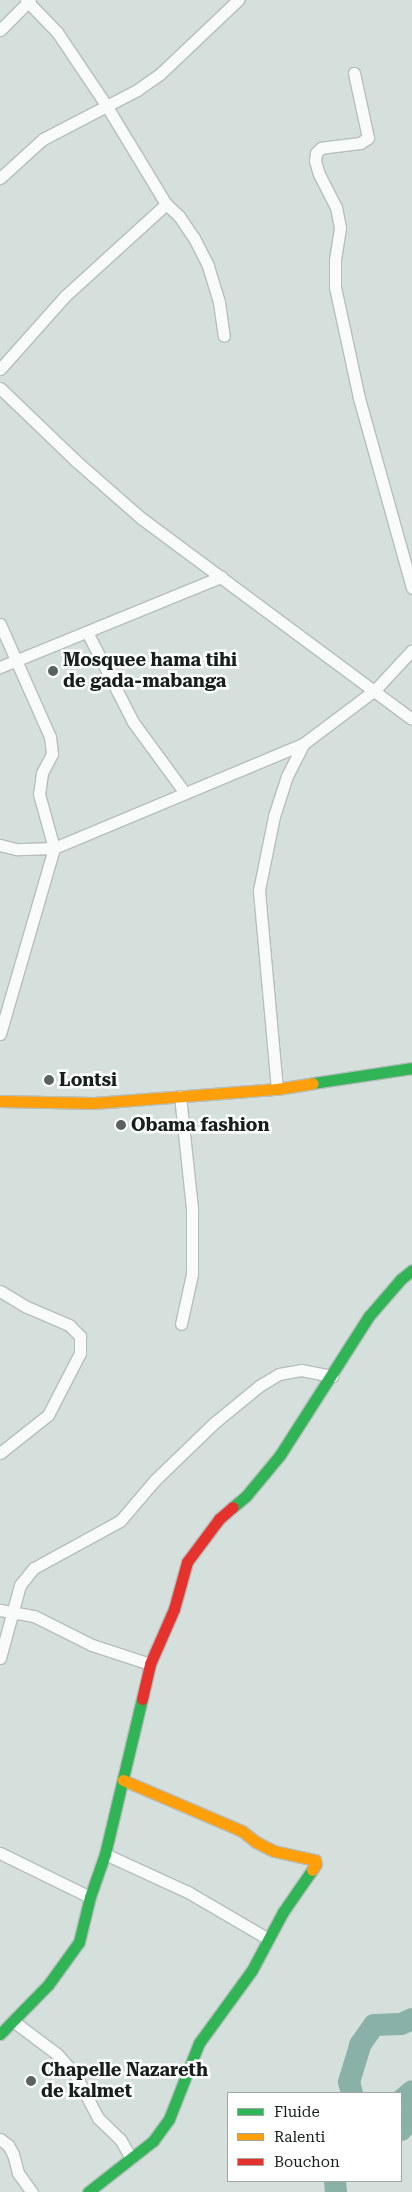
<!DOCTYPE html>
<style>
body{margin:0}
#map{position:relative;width:412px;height:2192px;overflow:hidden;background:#d5e0dd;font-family:"Roboto Serif",serif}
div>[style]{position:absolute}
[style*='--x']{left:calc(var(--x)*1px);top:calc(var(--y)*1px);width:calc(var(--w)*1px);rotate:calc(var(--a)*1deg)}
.river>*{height:22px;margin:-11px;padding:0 11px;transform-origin:11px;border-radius:11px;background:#89b1a8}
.roads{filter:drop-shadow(1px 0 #b6bebc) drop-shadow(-1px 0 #b6bebc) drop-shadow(0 1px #b6bebc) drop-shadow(0 -1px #b6bebc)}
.street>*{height:11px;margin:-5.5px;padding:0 5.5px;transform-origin:5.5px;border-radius:5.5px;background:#f9fafa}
.fast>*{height:11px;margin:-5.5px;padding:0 5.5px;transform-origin:5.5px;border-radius:5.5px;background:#30b455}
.slow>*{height:11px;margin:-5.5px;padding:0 5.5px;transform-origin:5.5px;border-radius:5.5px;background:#ff9f0a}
.jam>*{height:11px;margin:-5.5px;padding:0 5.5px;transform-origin:5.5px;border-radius:5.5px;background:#e5322d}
.dots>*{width:14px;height:14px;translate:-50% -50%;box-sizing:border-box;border:2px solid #fff;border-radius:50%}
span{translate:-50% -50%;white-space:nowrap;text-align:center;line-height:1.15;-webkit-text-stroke:5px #fff;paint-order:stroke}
.poi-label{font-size:18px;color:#171f1d;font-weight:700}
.left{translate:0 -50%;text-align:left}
.legend{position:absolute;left:227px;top:2092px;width:175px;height:90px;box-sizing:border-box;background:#fff;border:1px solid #a2a5a5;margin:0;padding:6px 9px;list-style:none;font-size:15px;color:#171f1d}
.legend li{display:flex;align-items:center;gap:10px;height:25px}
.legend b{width:25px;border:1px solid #a2a5a5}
</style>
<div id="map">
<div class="river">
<i style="--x:352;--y:2093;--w:11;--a:-105"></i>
<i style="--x:349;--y:2082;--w:39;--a:-73"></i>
<i style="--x:360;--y:2045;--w:24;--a:-55"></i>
<i style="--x:374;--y:2025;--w:27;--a:-2"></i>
<i style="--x:401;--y:2024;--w:12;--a:-24"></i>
<i style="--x:401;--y:2130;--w:6;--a:-51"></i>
<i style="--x:405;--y:2125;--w:25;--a:-97"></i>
<i style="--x:402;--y:2100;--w:13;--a:-42"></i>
<i style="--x:335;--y:2181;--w:11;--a:85"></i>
</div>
<div class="roads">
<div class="street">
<i style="--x:26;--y:0;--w:45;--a:45.9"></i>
<i style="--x:57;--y:32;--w:88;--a:56.1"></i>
<i style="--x:106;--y:105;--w:116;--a:58.8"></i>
<i style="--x:166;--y:204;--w:18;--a:43"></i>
<i style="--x:179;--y:216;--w:27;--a:56"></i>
<i style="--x:194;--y:238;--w:31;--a:63"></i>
<i style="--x:208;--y:266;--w:38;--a:73"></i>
<i style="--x:219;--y:302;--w:34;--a:82"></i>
<i style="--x:0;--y:30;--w:42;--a:-45"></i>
<i style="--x:354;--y:73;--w:66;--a:77.8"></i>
<i style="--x:368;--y:138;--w:9;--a:148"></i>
<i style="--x:360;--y:143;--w:39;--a:173"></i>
<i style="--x:321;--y:148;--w:7;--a:135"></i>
<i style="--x:316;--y:153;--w:8;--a:97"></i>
<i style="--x:315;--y:161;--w:14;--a:73"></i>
<i style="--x:319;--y:174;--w:37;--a:63"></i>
<i style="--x:336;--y:207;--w:21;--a:79"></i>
<i style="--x:340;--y:228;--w:33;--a:99"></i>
<i style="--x:335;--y:261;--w:26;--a:90"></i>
<i style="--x:335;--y:287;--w:114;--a:77.8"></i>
<i style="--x:359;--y:398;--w:197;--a:74.4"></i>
<i style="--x:0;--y:178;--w:58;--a:-42.2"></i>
<i style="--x:43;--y:139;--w:106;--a:-27.5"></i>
<i style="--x:137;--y:90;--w:28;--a:-35"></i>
<i style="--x:160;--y:74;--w:108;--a:-43.5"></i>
<i style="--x:0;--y:369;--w:98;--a:-48.3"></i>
<i style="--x:65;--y:296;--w:137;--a:-42.3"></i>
<i style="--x:0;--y:388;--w:105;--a:43.8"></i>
<i style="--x:76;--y:461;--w:86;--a:41.2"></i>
<i style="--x:141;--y:518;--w:337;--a:36.6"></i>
<i style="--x:0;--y:624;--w:124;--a:66.1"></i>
<i style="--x:50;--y:737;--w:17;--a:83"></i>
<i style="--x:52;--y:754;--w:21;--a:118"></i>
<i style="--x:42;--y:773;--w:21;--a:98"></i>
<i style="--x:39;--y:794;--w:56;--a:74.5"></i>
<i style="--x:54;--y:848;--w:38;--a:178"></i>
<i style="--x:16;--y:849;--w:16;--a:-166"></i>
<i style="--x:87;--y:632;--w:101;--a:62.9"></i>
<i style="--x:133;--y:722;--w:88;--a:53.8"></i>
<i style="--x:0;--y:667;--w:239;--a:-22.2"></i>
<i style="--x:0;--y:1034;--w:194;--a:-73.8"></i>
<i style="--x:54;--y:848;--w:270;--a:-22.7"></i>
<i style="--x:303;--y:744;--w:90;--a:-36.9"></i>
<i style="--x:375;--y:690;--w:54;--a:-47.2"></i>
<i style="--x:277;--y:1089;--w:200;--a:-95.2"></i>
<i style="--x:259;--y:890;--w:76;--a:-78.5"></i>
<i style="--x:274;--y:816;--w:42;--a:-72"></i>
<i style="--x:287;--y:776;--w:36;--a:-63"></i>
<i style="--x:180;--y:1096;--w:114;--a:83.9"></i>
<i style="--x:192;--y:1209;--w:65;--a:90"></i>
<i style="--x:192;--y:1274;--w:51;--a:102.4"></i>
<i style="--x:0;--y:1291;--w:31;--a:31"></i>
<i style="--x:27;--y:1307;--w:46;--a:23.2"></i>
<i style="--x:69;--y:1325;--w:16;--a:45"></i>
<i style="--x:80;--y:1336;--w:17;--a:90"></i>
<i style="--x:80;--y:1353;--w:70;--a:117.3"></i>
<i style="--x:48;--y:1415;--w:61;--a:141.6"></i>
<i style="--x:0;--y:1610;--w:35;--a:10"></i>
<i style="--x:34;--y:1616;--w:65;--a:26.6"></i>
<i style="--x:92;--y:1645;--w:61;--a:18.1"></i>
<i style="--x:0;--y:1658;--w:76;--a:-74.7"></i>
<i style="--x:20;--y:1585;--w:22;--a:-51"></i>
<i style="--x:34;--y:1568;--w:98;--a:-28.7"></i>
<i style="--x:120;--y:1521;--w:54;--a:-49.5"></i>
<i style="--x:155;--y:1480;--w:82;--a:-44"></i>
<i style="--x:214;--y:1423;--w:58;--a:-39.4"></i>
<i style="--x:259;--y:1386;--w:23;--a:-31"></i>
<i style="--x:279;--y:1374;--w:22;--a:-10"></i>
<i style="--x:301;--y:1370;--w:32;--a:11"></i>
<i style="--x:0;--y:1853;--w:100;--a:26.1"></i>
<i style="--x:105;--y:1854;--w:91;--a:24.6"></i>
<i style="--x:188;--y:1892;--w:93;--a:30.4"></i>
<i style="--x:13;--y:2021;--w:55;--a:36.9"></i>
<i style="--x:57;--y:2054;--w:27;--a:48"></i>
<i style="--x:75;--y:2074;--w:50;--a:62.4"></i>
<i style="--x:98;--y:2118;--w:30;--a:44"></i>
<i style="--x:120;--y:2139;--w:22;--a:60"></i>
<i style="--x:0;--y:2139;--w:10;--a:37"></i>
<i style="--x:8;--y:2145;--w:10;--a:61"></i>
<i style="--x:13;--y:2154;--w:20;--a:75"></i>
<i style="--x:18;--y:2173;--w:24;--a:54"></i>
</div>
<div class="fast">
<i style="--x:313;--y:1083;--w:100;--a:-8.6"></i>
<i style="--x:233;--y:1507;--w:17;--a:-40"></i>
<i style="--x:246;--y:1496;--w:53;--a:-50.3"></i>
<i style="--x:280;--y:1455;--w:165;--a:-57.4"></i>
<i style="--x:369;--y:1316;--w:49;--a:-49.1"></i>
<i style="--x:401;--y:1279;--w:14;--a:-39"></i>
<i style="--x:0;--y:2034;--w:69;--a:-45.6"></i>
<i style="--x:48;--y:1985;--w:53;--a:-54.2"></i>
<i style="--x:79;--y:1942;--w:46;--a:-76.3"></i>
<i style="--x:90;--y:1897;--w:46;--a:-70.8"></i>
<i style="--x:105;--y:1854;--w:159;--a:-76.6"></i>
<i style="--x:88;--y:2192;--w:83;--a:-38.1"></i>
<i style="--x:153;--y:2141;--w:27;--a:-54"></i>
<i style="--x:169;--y:2119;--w:82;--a:-68.5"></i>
<i style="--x:199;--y:2043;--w:90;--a:-54"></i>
<i style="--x:252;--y:1970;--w:66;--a:-61.9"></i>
<i style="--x:283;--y:1912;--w:51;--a:-55.4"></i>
</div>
<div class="slow">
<i style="--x:0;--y:1101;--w:94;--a:1.2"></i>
<i style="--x:94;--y:1103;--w:184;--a:-4.4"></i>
<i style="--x:277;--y:1089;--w:36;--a:-9"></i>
<i style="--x:123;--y:1780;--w:129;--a:23.2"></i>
<i style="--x:242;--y:1831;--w:18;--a:38"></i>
<i style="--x:256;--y:1842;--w:20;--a:27"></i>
<i style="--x:274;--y:1851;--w:42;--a:12.4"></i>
<i style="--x:315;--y:1860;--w:4;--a:76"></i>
<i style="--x:316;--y:1864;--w:7;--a:124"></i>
</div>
<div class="jam">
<i style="--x:142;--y:1699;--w:36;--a:-77"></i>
<i style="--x:150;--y:1664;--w:60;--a:-66.4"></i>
<i style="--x:174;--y:1609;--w:49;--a:-74.5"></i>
<i style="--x:187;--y:1562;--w:54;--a:-53.3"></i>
<i style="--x:219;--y:1519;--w:18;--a:-41"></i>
</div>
</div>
<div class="dots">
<i style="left:53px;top:671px;background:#5a6360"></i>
<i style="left:49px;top:1080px;background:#5a6360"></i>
<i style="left:121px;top:1125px;background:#5a6360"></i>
<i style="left:31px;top:2081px;background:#5a6360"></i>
</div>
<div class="poi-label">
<span class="left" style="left:63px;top:671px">Mosquee hama tihi<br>de gada-mabanga</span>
<span class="left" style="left:59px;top:1080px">Lontsi</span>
<span class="left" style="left:131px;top:1125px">Obama fashion</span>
<span class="left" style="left:41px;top:2081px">Chapelle Nazareth<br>de kalmet</span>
</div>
<ul class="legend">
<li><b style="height:6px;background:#30b455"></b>Fluide</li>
<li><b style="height:6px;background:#ff9f0a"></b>Ralenti</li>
<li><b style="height:6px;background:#e5322d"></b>Bouchon</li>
</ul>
</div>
